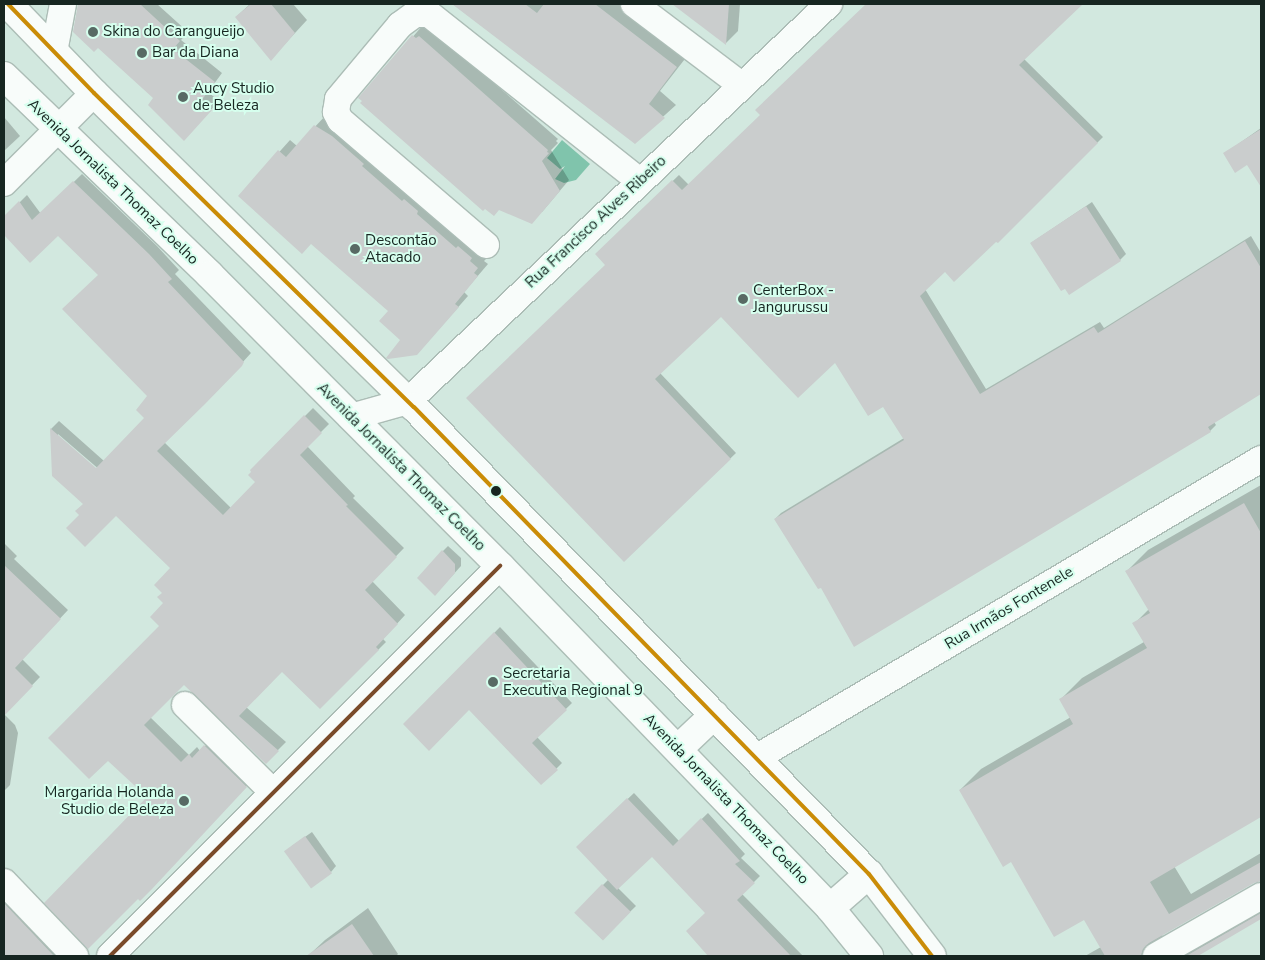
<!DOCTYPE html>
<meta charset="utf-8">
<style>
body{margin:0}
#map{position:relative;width:1265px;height:960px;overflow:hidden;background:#d2e8df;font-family:"Nunito Sans",sans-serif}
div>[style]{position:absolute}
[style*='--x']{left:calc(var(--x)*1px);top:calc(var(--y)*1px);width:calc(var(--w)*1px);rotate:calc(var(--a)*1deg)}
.water>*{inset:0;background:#80c4ac}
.shadow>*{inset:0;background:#0003}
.building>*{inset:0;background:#cacdcd;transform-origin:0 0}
.roads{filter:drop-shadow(1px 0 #acbdb6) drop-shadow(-1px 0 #acbdb6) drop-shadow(0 1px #acbdb6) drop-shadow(0 -1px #acbdb6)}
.minor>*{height:26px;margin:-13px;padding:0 13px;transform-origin:13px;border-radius:13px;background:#f8fcfa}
.major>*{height:28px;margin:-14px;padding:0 14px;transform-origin:14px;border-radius:14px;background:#f8fcfa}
.bus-1>*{height:4px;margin:-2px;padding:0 2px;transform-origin:2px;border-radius:2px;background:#ca8c07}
.bus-2>*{height:4px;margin:-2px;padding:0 2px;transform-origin:2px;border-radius:2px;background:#7a4b2a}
.dots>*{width:14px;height:14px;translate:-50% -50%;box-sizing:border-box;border:2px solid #d6ffee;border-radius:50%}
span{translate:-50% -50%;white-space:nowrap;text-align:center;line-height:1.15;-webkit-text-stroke:4px #d6ffee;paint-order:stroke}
.poi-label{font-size:15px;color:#172621}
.left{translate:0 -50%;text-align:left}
.right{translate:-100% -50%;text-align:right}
.street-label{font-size:15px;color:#172621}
.frame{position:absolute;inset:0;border:5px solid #172621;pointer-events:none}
</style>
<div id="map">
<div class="water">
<i style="clip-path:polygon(562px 140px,590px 164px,576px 180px,564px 183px,555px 179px,565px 166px,560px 169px,547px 158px)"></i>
</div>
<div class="shadow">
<i style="clip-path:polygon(79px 4px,157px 4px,188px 32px,181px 40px,222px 73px,208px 92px,219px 101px,192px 131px,155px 98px)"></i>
<i style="clip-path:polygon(250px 4px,293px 4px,307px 20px,271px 59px,236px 17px)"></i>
<i style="clip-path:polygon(453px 4px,621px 4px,688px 55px,660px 91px,676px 105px,635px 142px)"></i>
<i style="clip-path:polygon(675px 4px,740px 4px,738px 31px,726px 43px)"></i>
<i style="clip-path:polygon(867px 4px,1081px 4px,1024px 59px,1103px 137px,998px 242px,996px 240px,945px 270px,925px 289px,986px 389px,1100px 322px,1104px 328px,1251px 236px,1261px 253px,1261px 393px,1214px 422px,1216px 425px,1210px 431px,854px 645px,821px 586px,775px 519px,781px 513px,904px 438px,883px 405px,835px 361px,721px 315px,660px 373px,736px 453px,624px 561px,607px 265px,603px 248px,679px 175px,689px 185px,762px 115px,757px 110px)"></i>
<i style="clip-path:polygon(423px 25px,430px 27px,558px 139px,556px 141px,558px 143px,551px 150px,569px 180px,542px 212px,360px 98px)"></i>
<i style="clip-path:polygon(326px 115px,488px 257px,484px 261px,488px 264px,464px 292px,468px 296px,417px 354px,402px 340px,389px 311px,312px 243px,240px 196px,290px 140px,297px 146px)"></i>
<i style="clip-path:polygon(4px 117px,20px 136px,4px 151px)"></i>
<i style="clip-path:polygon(1261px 128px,1261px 183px,1247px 164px,1224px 154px)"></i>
<i style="clip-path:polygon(evenodd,82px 174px,157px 246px,179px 270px,175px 274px,251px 353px,213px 395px,164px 442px,231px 508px,257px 482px,251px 470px,313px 408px,329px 424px,307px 446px,355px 496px,353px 498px,404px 548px,372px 581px,405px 615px,383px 639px,386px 642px,320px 708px,282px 671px,246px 707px,286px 742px,266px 762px,184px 683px,150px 717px,189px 755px,197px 747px,200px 751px,213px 738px,254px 778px,160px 879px,149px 796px,108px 759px,161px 626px,165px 603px,164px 593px,172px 568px,116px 514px,81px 515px,85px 504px,53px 475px,51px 429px,59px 421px,104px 461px,145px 418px,149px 396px,100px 274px,58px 234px,30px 261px,4px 233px,4px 218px,27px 195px,41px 214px,82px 174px,58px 434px,101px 471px,100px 473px,58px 437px,58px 434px)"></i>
<i style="clip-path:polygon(1092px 202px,1126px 254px,1120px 260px,1031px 243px)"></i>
<i style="clip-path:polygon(1261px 485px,1261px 816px,1174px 866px,1191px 894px,1261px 853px,1261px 880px,1253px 882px,1162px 934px,1164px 942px,1261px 905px,1261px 918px,1196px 956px,1085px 956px,1101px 947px,1084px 918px,1011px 861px,960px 790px,981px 769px,1071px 717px,1061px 699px,1082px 678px,1144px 642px,1134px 624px,1149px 609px,1127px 571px,1148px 550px)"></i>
<i style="clip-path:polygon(4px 543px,17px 556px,14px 559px,68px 610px,22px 659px,40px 677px,4px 714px,15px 725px,18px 733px,10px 785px,4px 791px)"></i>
<i style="clip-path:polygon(448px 546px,461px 558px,461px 566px,441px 588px,443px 551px)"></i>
<i style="clip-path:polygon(500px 627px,572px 703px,537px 737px,562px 763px,541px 784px,469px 709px,405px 724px)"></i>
<i style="clip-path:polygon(634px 793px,679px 841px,708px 813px,745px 854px,741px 858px,760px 876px,742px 894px,803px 956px,709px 956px,688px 931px,706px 913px,652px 855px,617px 887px,636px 906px,602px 939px,576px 912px,609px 879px,577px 847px)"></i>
<i style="clip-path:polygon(312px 832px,336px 866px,331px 872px,292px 846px)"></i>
<i style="clip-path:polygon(4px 887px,71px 956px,4px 956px)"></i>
<i style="clip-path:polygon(368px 908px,398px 954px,396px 956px,308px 956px,325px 940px)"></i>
</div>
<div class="building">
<i style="clip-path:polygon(78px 4px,140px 4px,180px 41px,173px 49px,215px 82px,201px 101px,212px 110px,184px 141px,148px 105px,153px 98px,98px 48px,94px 52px,73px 32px)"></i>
<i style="clip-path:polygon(251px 4px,271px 4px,295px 33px,271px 61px,235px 17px)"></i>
<i style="clip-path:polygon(452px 4px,525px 4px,537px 13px,544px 4px,595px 4px,677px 67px,649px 104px,665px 118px,635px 144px)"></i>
<i style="clip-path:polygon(672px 4px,729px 4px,726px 45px)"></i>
<i style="clip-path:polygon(866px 4px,1083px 4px,1019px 65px,1098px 143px,998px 243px,996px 242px,954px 282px,945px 272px,920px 296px,980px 394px,1094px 327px,1098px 333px,1245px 241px,1261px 268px,1261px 394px,1208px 427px,1211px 432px,854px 647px,821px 588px,818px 589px,774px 519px,904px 440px,883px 407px,868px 416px,835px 363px,798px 398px,721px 317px,655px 379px,731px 459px,624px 562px,466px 398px,605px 265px,595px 254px,672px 180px,682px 190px,760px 115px,755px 110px)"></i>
<i style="clip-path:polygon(412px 35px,416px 38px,419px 36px,548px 150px,547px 152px,549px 153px,542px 161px,560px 191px,532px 224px,499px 210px,494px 216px,485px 209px,483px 211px,360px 103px,362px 101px,358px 98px)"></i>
<i style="clip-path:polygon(314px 125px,332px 136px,364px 164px,362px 166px,402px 201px,404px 199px,418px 211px,417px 214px,456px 248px,458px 246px,472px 258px,470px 261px,478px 268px,474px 273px,478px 276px,455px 304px,459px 307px,417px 355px,388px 359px,386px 358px,400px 340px,379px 321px,388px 311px,311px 244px,302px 254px,238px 196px,278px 150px,286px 157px)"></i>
<i style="clip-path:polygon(1261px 129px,1261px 187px,1247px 165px,1235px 173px,1223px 153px)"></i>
<i style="clip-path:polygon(73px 181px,149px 254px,172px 279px,168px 282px,244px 362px,242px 366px,205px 404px,157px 451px,223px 515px,255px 482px,248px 475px,251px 472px,250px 470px,304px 415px,322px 433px,300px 455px,348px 505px,346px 506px,397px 557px,365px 590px,398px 624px,376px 647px,379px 650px,320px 709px,282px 672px,239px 716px,279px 751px,266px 764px,184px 685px,144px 725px,181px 762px,189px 754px,192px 758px,204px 745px,247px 787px,152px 889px,140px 901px,138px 899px,88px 949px,44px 903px,147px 797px,108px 761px,89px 779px,48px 738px,159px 626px,150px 617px,163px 603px,157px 597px,162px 593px,154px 585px,170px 568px,116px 516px,85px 547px,66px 528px,79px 515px,75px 511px,83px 504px,52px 476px,50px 428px,96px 468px,144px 418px,136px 410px,147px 396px,62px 309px,98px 275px,58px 236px,30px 263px,4px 235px,4px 216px,19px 201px,32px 220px)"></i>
<i style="clip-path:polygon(1086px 206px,1121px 261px,1069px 295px,1065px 289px,1061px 291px,1030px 243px)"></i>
<i style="clip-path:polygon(1244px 503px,1261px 533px,1261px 817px,1150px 882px,1169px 914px,1261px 862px,1261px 881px,1254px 883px,1149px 943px,1143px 949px,1141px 956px,1105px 956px,1084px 920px,1054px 937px,1011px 862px,1003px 867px,959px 790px,1073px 724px,1059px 699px,1147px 648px,1132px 623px,1150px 613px,1125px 571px)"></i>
<i style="clip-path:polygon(442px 550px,455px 564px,455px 573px,435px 596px,417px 578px)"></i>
<i style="clip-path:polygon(4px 565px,61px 619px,15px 668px,33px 686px,4px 716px)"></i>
<i style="clip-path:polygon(494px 632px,567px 710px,532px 743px,558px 770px,541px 785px,469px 710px,429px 751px,403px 724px)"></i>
<i style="clip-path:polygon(627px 798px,673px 846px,701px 818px,740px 861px,735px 864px,755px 883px,737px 900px,791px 956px,708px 956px,686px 931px,705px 913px,652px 857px,617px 890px,576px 847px)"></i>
<i style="left:305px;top:836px;width:46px;height:26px;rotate:54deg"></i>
<i style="left:602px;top:884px;width:40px;height:40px;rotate:44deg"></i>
<i style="clip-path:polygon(4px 903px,54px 956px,4px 956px)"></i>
<i style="clip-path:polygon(1261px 913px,1261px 919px,1198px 956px,1186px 956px)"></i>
<i style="clip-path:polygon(352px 924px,374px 956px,306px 956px)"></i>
</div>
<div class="roads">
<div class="minor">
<i style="--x:634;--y:4;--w:134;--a:37.1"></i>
<i style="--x:54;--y:52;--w:49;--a:-79.4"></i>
<i style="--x:4;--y:183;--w:127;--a:-45"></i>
<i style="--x:486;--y:245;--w:192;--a:-139.4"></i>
<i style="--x:340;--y:120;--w:9;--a:-117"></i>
<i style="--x:336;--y:112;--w:13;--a:-81"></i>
<i style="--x:338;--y:99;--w:97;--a:-50"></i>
<i style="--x:400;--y:25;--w:19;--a:-36"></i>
<i style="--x:415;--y:14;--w:14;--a:0"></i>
<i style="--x:429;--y:14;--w:269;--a:38.4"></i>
<i style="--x:351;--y:417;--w:59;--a:-15.7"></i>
<i style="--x:408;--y:401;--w:579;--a:-43.32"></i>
<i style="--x:185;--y:705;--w:122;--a:44.7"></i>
<i style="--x:756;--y:758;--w:587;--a:-30.63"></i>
<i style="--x:4;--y:882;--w:103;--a:46.2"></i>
<i style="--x:110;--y:956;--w:552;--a:-45"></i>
<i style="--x:1156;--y:956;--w:121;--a:-29.7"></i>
</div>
<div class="major">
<i style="--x:8;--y:4;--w:124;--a:46"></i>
<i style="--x:94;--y:93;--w:448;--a:44.5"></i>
<i style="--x:414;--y:407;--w:652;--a:45.75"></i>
<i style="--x:869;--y:874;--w:103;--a:52.5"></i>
<i style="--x:4;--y:76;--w:286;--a:44"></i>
<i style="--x:210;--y:275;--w:411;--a:45.1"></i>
<i style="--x:500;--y:566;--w:475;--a:46"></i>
<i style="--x:830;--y:908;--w:62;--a:50.9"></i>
<i style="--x:678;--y:749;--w:50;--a:-43.4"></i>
<i style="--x:830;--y:908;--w:52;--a:-41.1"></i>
</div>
</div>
<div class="bus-1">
<i style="--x:8;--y:4;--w:124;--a:46"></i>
<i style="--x:94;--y:93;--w:448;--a:44.5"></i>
<i style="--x:414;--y:407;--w:652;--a:45.75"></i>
<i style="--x:869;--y:874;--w:103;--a:52.5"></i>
</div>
<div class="bus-2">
<i style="--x:110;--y:956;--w:552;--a:-45"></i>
</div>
<div class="dots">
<i style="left:93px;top:32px;background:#586a64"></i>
<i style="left:142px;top:53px;background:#586a64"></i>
<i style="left:183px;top:97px;background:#586a64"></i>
<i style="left:355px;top:249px;background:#586a64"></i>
<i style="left:743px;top:299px;background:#586a64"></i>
<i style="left:496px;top:491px;background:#172621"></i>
<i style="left:493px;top:682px;background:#586a64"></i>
<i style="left:184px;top:801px;background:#586a64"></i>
</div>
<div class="poi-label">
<span class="left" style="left:103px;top:32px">Skina do Carangueijo</span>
<span class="left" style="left:152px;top:53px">Bar da Diana</span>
<span class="left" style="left:193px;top:97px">Aucy Studio<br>de Beleza</span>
<span class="left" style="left:365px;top:249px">Descontão<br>Atacado</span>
<span class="left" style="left:753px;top:299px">CenterBox -<br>Jangurussu</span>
<span class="left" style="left:503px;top:682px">Secretaria<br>Executiva Regional 9</span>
<span class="right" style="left:174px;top:801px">Margarida Holanda<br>Studio de Beleza</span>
</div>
<div class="street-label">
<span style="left:113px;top:182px;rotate:44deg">Avenida Jornalista Thomaz Coelho</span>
<span style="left:596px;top:222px;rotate:-43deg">Rua Francisco Alves Ribeiro</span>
<span style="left:401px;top:467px;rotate:45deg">Avenida Jornalista Thomaz Coelho</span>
<span style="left:1009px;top:608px;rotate:-31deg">Rua Irmãos Fontenele</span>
<span style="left:726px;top:799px;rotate:46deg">Avenida Jornalista Thomaz Coelho</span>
</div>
<div class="frame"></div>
</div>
